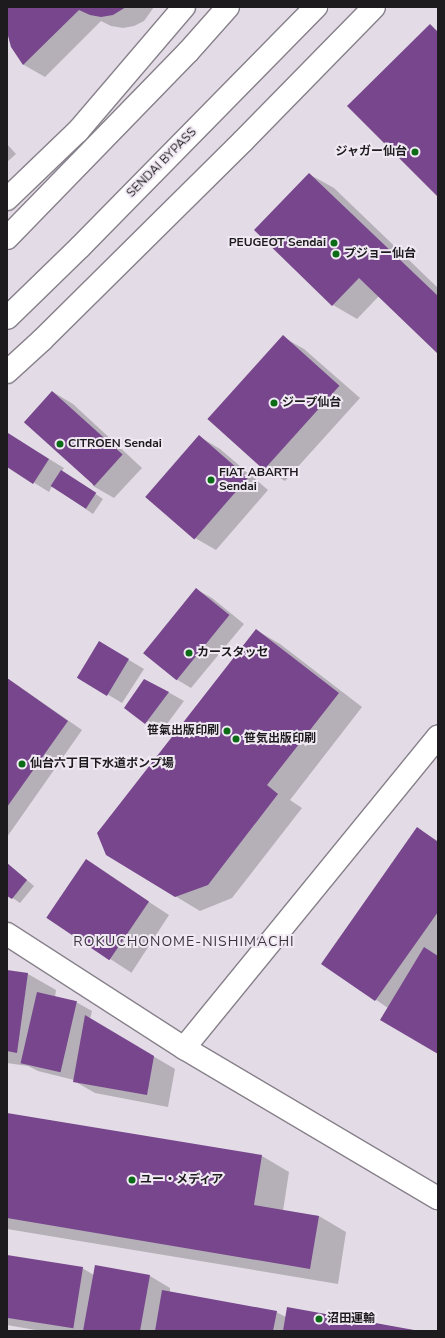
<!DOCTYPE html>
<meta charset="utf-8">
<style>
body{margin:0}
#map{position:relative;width:445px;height:1338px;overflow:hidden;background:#e3dce6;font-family:"Nunito Sans","Noto Sans JP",sans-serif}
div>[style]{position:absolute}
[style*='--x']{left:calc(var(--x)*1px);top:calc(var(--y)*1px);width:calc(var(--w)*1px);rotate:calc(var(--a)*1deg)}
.shadow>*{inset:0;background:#0003;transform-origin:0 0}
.building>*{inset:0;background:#77468c;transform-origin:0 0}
.roads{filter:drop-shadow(1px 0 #87808a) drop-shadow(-1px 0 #87808a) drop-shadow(0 1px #87808a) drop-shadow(0 -1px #87808a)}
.street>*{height:22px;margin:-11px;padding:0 11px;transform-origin:11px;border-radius:11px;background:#fff}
.secondary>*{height:22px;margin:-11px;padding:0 11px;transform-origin:11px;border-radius:11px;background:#fff}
.highway>*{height:22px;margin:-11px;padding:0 11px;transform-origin:11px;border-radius:11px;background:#fff}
.dots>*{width:11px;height:11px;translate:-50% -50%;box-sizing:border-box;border:2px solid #f0e9f3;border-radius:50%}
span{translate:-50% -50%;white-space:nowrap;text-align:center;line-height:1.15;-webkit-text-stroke:4px #f0e9f3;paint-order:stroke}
.poi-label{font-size:12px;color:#1d1b1e;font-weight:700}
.right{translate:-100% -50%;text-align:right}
.left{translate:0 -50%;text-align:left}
.street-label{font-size:12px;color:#1d1b1e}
.quarter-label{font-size:14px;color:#3b363e;letter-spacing:1px}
.frame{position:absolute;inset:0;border:8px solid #1d1b1e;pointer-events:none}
</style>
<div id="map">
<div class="shadow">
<i style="clip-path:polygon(8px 7px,154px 7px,144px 21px,134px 26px,123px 28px,111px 26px,101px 21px,45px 77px,24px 65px,12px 46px,7px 28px)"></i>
<i style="clip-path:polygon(7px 144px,16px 154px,7px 162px)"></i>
<i style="clip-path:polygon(309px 174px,334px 188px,438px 288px,438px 353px,379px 296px,357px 319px,333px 305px)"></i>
<i style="clip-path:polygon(283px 337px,304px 349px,360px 398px,285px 481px,265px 469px)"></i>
<i style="clip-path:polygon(53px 392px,73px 404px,142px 468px,114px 498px,93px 486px)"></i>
<i style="clip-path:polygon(8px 434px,64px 468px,62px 471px,103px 499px,93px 514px,52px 486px,49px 492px,7px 466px)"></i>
<i style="clip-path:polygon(200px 437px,220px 449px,268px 490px,216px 550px,195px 538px)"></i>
<i style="clip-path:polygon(197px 590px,212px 598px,244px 624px,191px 688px,176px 679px,144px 653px)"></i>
<i style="clip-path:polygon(256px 630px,280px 644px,362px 707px,290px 800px,302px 808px,232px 898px,200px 911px,175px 896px)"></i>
<i style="clip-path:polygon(99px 642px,144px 669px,122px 703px,107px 694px)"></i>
<i style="clip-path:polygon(7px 678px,82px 730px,7px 837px)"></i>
<i style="clip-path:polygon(168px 692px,184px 701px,161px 732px,126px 708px)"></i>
<i style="clip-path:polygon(417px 828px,438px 841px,438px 1053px,388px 1008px,322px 963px)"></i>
<i style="left:86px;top:861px;width:99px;height:69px;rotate:33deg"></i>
<i style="clip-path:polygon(7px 863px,34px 886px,20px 903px,7px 894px)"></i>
<i style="clip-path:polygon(7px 971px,28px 974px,56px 990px,55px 997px,76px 1002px,92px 1011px,90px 1019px,175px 1069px,168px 1107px,95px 1093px,74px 1081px,74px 1080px,38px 1071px,28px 1066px,7px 1063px)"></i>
<i style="clip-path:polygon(7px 1114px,262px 1156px,289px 1172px,283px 1211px,319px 1216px,346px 1232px,338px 1284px,7px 1229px)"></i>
<i style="clip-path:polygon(7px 1256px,82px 1268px,94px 1275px,150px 1276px,170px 1288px,170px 1292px,276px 1312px,286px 1317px,413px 1331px,41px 1331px,7px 1325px)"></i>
</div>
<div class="building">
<i style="clip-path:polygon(7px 7px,126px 7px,113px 15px,101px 17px,90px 15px,79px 10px,23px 65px,11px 47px,7px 32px)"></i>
<i style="clip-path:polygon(430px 24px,438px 32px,438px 197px,347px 106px)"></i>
<i style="clip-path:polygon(309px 173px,438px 296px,438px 354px,359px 278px,332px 306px,254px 230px)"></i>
<i style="left:283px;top:335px;width:76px;height:113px;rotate:42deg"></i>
<i style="left:52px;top:391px;width:95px;height:42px;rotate:42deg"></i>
<i style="clip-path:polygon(8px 433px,49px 459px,33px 484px,7px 467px)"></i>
<i style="left:199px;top:435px;width:65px;height:82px;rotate:41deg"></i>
<i style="left:61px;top:470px;width:42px;height:19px;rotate:33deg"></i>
<i style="left:196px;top:588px;width:43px;height:84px;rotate:39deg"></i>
<i style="clip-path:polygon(256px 629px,339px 693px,267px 785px,278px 794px,208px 885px,175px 897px,106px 855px,97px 833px)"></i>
<i style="left:99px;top:641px;width:35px;height:43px;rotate:31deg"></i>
<i style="clip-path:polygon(7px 678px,68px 721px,7px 807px)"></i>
<i style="clip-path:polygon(144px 679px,169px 692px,145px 724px,124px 708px)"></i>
<i style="clip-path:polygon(417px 827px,438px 842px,438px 912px,375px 1001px,321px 964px)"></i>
<i style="left:86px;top:859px;width:76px;height:71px;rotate:34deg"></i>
<i style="clip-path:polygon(7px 863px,27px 880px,12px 899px,7px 896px)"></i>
<i style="clip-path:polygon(424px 947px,438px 956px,438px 1054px,380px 1020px)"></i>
<i style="clip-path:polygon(7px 970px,28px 973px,17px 1053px,7px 1051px)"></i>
<i style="left:37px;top:992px;width:41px;height:73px;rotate:13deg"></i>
<i style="clip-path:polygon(85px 1015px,154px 1056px,147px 1095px,73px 1082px)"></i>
<i style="clip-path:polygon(7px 1113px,262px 1155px,254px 1205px,319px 1216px,310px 1269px,7px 1218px)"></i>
<i style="left:7px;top:1255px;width:77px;height:62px;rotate:9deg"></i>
<i style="clip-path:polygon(95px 1265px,150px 1275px,140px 1331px,83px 1331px)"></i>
<i style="clip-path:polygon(162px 1290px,277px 1311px,273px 1331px,155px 1331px)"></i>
<i style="clip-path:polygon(287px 1307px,414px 1330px,414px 1331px,283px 1331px)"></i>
</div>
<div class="roads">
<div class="street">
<i style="--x:7;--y:199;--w:98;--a:-43.8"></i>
<i style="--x:78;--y:131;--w:163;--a:-49.5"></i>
<i style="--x:7;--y:372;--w:47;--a:-42.4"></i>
<i style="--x:42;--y:340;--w:283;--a:-44.7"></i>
<i style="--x:243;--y:141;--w:187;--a:-45.6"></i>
<i style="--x:7;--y:934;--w:211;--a:32.8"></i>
<i style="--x:184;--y:1048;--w:295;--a:30.6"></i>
</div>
<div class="secondary">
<i style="--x:184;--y:1048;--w:402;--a:-50.8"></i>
</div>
<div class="highway">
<i style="--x:7;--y:238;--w:260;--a:-45.8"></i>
<i style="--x:188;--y:52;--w:60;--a:-48.4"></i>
<i style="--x:7;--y:318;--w:102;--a:-44.2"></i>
<i style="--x:80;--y:247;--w:337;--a:-45.5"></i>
</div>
</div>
<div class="dots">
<i style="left:415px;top:152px;background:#0b6b16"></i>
<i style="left:334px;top:243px;background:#0b6b16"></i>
<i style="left:336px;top:254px;background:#0b6b16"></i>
<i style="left:274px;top:403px;background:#0b6b16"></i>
<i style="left:60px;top:444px;background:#0b6b16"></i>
<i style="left:211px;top:480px;background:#0b6b16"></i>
<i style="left:189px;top:653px;background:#0b6b16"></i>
<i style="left:227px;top:731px;background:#0b6b16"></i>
<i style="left:236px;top:739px;background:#0b6b16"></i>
<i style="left:22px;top:764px;background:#0b6b16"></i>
<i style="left:132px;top:1180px;background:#0b6b16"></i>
<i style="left:319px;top:1319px;background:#0b6b16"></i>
</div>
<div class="poi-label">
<span class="right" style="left:407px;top:152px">ジャガー仙台</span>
<span class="right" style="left:326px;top:243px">PEUGEOT Sendai</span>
<span class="left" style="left:344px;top:254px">プジョー仙台</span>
<span class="left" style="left:282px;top:403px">ジープ仙台</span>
<span class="left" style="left:68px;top:444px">CITROEN Sendai</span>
<span class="left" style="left:219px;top:480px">FIAT ABARTH<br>Sendai</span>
<span class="left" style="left:197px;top:653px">カースタッセ</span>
<span class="right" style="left:219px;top:731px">笹氣出版印刷</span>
<span class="left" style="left:244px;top:739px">笹気出版印刷</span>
<span class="left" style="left:30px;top:764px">仙台六丁目下水道ポンプ場</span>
<span class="left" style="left:140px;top:1180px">ユー・メディア</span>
<span class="left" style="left:327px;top:1319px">沼田運輸</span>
</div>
<div class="street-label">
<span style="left:162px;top:163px;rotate:-45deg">SENDAI BYPASS</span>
</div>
<div class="quarter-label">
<span style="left:184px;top:942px">ROKUCHONOME-NISHIMACHI</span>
</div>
<div class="frame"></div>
</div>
